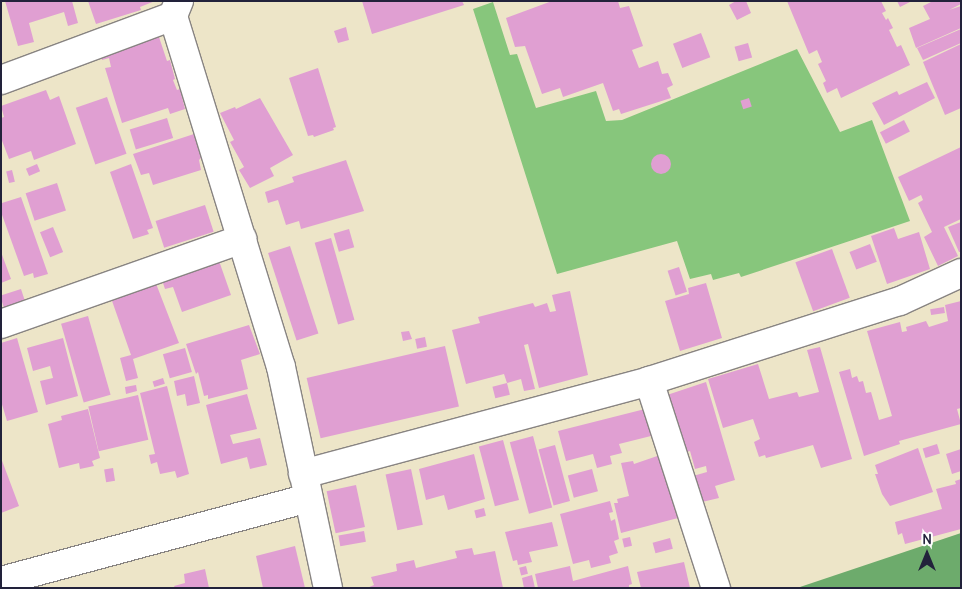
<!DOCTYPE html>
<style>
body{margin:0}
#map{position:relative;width:962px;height:589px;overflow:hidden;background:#ede5c8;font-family:Delius,sans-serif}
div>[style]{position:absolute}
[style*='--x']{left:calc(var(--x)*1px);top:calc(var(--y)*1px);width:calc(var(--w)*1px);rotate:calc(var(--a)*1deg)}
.green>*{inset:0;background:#87c67c}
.forest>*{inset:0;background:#6dab6c}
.building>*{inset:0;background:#e09fd2;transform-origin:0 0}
.round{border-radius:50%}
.roads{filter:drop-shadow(1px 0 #888482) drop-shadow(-1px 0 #888482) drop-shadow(0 1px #888482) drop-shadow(0 -1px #888482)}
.minor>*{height:28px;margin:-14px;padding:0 14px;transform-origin:14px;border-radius:14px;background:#fff}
.tertiary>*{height:28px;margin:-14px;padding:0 14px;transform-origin:14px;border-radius:14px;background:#fff}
span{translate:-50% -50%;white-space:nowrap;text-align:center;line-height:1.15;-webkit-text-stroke:4.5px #fff;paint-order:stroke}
.frame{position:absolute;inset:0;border:2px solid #22223b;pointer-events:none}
.north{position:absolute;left:902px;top:529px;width:50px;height:50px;-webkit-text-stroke:4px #fff;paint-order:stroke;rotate:0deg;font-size:14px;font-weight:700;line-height:20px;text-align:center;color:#22223b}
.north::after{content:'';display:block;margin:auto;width:18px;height:22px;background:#22223b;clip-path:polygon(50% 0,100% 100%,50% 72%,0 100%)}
</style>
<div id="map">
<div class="green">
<i style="clip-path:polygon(493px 2px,510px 55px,517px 54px,536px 108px,596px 91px,606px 121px,622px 120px,797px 49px,840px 132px,872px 120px,910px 221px,741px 277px,739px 273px,713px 280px,711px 274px,690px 279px,677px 241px,557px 274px,473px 9px)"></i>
</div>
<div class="forest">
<i style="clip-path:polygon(961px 533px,961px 588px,797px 588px)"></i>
</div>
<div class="building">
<i style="clip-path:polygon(5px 1px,72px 1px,78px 23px,68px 26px,64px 12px,29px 23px,34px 42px,18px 46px)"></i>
<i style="clip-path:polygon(88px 1px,155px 1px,140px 7px,141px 10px,96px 24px)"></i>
<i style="clip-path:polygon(362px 1px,462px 1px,464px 5px,372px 34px)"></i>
<i style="clip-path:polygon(552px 1px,618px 1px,620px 8px,629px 6px,643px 46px,632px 50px,639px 68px,658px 61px,662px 74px,668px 73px,673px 85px,667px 88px,671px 98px,621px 114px,619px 109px,613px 111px,603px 83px,563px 97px,560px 88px,542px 94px,525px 46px,515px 47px,506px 18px)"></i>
<i style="clip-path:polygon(736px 1px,746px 1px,751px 13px,737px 20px,729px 5px)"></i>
<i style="clip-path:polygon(787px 1px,881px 1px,886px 11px,882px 13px,886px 20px,888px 18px,893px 28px,889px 30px,897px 47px,901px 45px,910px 65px,841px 98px,837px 88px,827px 93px,823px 83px,826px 81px,818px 64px,822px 62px,817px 50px,809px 54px)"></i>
<i style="clip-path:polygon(897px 1px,912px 1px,900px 7px)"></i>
<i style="clip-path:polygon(933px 1px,961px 1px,961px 4px,949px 10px,961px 6px,961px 28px,916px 48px,909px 28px,930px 19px,923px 6px)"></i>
<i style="clip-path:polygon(346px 27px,349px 40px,338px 43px,334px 31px)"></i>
<i style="clip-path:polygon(961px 29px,961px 43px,923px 60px,917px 48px)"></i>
<i style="left:701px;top:33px;width:26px;height:30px;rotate:69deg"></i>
<i style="clip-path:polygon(158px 34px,167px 61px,170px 60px,175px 79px,173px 80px,177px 90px,180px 89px,185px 109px,170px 114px,168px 108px,122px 123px,105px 68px,111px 67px,109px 58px,102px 60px,100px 53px)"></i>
<i style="left:748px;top:43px;width:15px;height:14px;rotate:74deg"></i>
<i style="clip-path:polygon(961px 44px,961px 108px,945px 115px,923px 62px)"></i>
<i style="clip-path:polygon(318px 68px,336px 127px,333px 128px,334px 130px,314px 137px,313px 135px,308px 136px,289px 78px)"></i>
<i style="clip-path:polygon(927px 82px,935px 98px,884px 125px,872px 103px,897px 91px,899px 95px)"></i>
<i style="clip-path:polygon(46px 90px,50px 100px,59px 96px,76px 144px,34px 160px,31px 151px,9px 159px,1px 138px,1px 118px,4px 117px,1px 106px)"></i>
<i style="left:107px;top:97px;width:60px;height:33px;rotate:71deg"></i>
<i style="clip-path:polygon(260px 98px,293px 155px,270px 168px,274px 176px,250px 188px,239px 170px,244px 167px,230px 142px,234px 140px,220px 113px,235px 107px,236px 109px)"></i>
<i style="left:749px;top:98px;width:9px;height:9px;rotate:72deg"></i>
<i style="left:167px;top:118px;width:21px;height:39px;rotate:73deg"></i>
<i style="left:904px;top:120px;width:13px;height:27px;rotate:63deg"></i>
<i style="clip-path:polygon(194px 134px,201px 158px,199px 160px,201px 170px,153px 185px,149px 173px,141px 175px,133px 154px)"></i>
<i style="clip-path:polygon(961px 147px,961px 219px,944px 227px,958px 256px,938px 266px,924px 237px,932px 232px,918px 203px,923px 200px,921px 195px,909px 201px,898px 177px)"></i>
<i class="round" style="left:651px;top:154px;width:20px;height:20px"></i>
<i style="clip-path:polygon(346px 160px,364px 211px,301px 229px,299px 221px,286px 225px,278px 200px,268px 203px,265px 192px,294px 182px,292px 177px)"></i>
<i style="left:37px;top:164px;width:8px;height:12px;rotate:67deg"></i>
<i style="clip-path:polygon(131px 164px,153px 228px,147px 230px,149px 234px,133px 239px,110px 172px)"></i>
<i style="left:12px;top:170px;width:12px;height:6px;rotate:76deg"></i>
<i style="left:57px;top:183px;width:29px;height:33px;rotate:72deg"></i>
<i style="clip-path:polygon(21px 197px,48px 274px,34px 278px,33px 273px,24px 276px,1px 212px,2px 203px)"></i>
<i style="left:205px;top:205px;width:28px;height:52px;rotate:72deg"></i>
<i style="clip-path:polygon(961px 222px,961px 252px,959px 252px,948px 227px)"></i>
<i style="left:53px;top:227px;width:27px;height:14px;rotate:68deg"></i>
<i style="clip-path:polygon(894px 228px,898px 239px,919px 232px,930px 269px,887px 284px,871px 236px)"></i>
<i style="left:349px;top:229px;width:19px;height:16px;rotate:74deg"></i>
<i style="left:331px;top:238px;width:85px;height:17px;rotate:74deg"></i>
<i style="left:870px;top:244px;width:19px;height:22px;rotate:69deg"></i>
<i style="left:290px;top:246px;width:92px;height:23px;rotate:72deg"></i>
<i style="left:832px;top:249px;width:52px;height:39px;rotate:70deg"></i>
<i style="clip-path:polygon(1px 252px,11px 279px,1px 283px)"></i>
<i style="clip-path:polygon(218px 258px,231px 295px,182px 312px,173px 287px,165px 289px,161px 277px)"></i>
<i style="left:679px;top:267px;width:26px;height:12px;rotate:72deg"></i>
<i style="clip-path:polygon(155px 281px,179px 343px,133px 359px,138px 378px,126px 381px,120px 358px,131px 355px,111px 298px)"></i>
<i style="clip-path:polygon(706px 283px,722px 338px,680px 351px,665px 301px,689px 294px,688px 288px)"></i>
<i style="left:21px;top:289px;width:13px;height:22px;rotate:72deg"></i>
<i style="clip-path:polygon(570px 291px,588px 375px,539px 388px,528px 344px,524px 345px,535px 389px,524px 391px,521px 379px,507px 383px,504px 374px,466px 384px,452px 330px,480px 323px,478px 317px,533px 303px,535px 307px,547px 303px,550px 312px,556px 311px,552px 295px)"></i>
<i style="clip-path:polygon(961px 301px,961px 408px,957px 409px,961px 424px,899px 441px,900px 444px,864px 456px,839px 372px,850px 369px,852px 378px,857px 376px,859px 382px,863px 381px,866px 393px,871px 392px,879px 420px,892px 416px,867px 331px,900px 322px,902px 332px,907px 331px,906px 327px,926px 321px,929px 327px,948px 321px,945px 305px)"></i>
<i style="left:944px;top:307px;width:6px;height:14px;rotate:81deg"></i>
<i style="left:88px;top:316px;width:82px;height:28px;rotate:74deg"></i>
<i style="clip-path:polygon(249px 325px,260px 354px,241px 360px,248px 389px,208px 399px,208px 395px,204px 396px,198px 372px,196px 374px,186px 344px)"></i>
<i style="clip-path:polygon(409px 331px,412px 339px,403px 341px,401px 332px)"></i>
<i style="left:425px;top:337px;width:10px;height:10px;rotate:79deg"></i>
<i style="clip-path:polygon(17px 338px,38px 412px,7px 421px,1px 401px,1px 343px)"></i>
<i style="clip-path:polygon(63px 338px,78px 396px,46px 405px,40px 381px,53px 378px,50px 366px,33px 371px,27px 348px)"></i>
<i style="left:445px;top:346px;width:62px;height:142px;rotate:77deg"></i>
<i style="clip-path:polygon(820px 347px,852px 459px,821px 468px,813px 445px,766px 458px,765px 455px,759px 457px,754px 442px,760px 439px,753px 419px,723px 428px,708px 379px,758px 364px,769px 399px,797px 392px,799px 397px,819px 392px,807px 350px)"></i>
<i style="left:185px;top:348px;width:25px;height:23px;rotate:74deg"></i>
<i style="clip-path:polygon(194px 376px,200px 403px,187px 406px,185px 394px,177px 396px,174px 381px)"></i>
<i style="left:163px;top:378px;width:6px;height:11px;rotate:72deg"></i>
<i style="clip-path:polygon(706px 382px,735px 480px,715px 486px,719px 498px,702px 502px,693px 476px,707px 472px,706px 466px,695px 469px,690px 451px,684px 453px,664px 396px)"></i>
<i style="left:507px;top:383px;width:12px;height:15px;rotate:76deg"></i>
<i style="clip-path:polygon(136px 385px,137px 391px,126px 394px,125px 387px)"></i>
<i style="clip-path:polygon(167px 386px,189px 474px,177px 478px,175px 471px,160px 474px,157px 462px,151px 464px,149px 455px,155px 454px,140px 393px)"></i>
<i style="clip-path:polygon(247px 394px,257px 429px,230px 435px,233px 444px,260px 438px,267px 465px,250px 469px,247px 457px,221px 464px,206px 405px)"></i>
<i style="left:138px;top:395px;width:46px;height:51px;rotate:77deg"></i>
<i style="clip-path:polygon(88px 409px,100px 458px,92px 461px,94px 466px,80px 469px,79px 463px,59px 468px,48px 424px,62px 420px,61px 416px)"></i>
<i style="clip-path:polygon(645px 409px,651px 436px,619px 444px,622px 453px,610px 456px,612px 464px,597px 468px,593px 454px,566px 461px,558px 431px)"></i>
<i style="left:533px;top:436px;width:74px;height:24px;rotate:75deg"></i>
<i style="left:503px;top:440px;width:62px;height:25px;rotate:75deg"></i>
<i style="left:937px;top:444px;width:10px;height:15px;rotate:73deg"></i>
<i style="left:555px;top:445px;width:58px;height:17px;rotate:75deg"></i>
<i style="clip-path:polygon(918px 448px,933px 492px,890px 506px,882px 494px,875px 474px,878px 474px,875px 465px)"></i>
<i style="clip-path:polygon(961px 449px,961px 471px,952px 474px,946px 454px)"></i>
<i style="clip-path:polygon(666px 453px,678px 518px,621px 533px,614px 503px,618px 503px,617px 499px,629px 496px,621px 463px,633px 461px,634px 464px)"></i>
<i style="clip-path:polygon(474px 454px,485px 499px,448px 510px,444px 495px,426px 500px,419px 469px)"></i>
<i style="clip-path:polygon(1px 458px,19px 506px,1px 513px)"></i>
<i style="left:113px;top:468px;width:13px;height:9px;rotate:81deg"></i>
<i style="left:411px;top:469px;width:57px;height:26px;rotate:78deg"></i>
<i style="left:592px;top:469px;width:23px;height:25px;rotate:75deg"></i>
<i style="clip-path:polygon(961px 479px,961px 529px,905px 544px,902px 533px,898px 535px,895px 522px,942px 509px,936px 489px,956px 484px,955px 481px)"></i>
<i style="left:356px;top:485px;width:43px;height:30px;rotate:78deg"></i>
<i style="clip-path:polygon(610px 501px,613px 512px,609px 513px,611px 521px,615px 519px,619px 539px,614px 541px,618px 553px,609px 556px,611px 563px,591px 568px,589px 560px,573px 564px,560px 514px)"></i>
<i style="left:484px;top:508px;width:8px;height:10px;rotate:76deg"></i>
<i style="clip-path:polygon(552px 522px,558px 546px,529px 552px,532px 562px,518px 565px,517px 560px,513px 561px,505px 532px)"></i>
<i style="left:364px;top:531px;width:11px;height:26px;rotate:80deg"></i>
<i style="left:630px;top:537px;width:9px;height:8px;rotate:77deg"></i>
<i style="left:670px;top:538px;width:11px;height:18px;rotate:75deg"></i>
<i style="clip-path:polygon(295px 546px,305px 588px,263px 588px,256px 556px)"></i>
<i style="clip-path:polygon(472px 548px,474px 555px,495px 551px,503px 588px,367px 588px,374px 585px,371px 577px,397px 571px,396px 564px,414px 560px,416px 568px,457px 558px,455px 551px)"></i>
<i style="clip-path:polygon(684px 562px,690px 588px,641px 588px,637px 572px)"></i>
<i style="left:526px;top:566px;width:8px;height:7px;rotate:76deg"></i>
<i style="clip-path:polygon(570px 566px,573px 581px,628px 566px,632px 584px,629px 585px,629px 588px,538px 588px,535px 574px)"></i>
<i style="clip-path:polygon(205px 569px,209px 588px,175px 588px,174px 586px,185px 583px,184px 574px)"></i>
<i style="clip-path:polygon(532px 575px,535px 588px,524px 588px,522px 578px)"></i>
</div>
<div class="roads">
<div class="minor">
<i style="--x:179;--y:1;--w:16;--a:112"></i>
<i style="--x:173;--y:16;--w:367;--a:72.9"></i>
<i style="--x:281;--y:367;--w:226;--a:78"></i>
<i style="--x:1;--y:80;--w:184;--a:-20.4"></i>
<i style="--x:1;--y:324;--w:256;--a:-19.4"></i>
<i style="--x:649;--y:381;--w:218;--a:72.1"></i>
<i style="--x:303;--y:474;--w:358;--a:-15"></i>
<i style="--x:649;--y:381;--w:263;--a:-17.7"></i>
<i style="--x:900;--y:301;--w:67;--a:-24.7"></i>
</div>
<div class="tertiary">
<i style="--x:1;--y:581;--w:318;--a:-15.1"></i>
</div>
</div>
<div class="frame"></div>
<div class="north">N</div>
</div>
